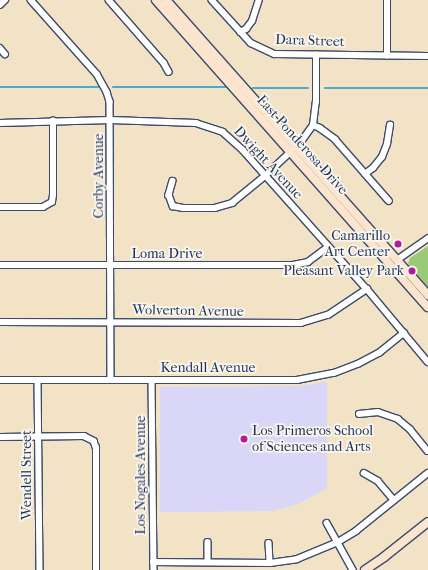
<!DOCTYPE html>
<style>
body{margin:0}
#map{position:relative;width:428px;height:570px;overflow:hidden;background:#f2e3c7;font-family:"IM FELL French Canon",serif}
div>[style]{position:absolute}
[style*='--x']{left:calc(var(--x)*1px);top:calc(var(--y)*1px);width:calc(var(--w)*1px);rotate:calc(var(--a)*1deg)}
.built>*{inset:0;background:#d9d6f7}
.green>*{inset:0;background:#9ac977}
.stream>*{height:1.5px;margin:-0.75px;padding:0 0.75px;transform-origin:0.75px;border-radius:0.75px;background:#4daacb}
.roads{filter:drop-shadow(1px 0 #3b4a6e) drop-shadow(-1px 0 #3b4a6e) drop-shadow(0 1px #3b4a6e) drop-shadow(0 -1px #3b4a6e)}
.minor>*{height:5.5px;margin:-2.75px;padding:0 2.75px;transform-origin:2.75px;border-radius:2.75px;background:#fff}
.secondary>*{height:8px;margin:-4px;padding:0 4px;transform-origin:4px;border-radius:4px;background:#fbe5cf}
.dots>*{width:11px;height:11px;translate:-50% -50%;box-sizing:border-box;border:2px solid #fbf7ec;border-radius:50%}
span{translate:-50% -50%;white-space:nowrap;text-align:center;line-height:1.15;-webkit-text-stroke:3.5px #fbf7ec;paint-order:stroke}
.street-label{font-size:14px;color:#1b2f5e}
.poi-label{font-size:14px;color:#1b2f5e}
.right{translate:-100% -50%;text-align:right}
.left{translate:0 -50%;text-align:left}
</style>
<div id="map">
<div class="built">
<i style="clip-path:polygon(327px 382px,327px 488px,298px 504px,272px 511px,160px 512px,160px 387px,299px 386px)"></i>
</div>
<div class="green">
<i style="clip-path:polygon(428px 246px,428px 287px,408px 264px,410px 258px)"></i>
</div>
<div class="stream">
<i style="--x:0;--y:87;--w:98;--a:0"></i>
<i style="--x:113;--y:87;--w:112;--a:0"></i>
<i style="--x:253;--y:88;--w:55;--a:0"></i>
<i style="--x:325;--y:88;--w:103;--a:0"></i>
</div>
<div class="roads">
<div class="minor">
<i style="--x:31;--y:0;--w:99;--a:48.3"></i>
<i style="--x:97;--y:74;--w:21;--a:61"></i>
<i style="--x:107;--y:92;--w:10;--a:73"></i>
<i style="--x:110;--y:102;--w:278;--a:89.8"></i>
<i style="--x:109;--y:0;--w:84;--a:48.9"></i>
<i style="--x:164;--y:63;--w:10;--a:61"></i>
<i style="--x:212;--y:0;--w:58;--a:47.8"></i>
<i style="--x:251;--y:43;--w:26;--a:25"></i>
<i style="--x:275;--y:54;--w:153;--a:0.7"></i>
<i style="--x:0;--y:5;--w:7;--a:-45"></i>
<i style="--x:240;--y:32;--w:7;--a:-27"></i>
<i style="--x:246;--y:29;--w:10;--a:-53"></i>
<i style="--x:252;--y:21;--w:22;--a:-72"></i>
<i style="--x:0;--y:48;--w:8;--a:50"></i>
<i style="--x:387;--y:56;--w:56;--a:-90"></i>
<i style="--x:0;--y:123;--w:111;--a:-1.5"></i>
<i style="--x:111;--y:120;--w:85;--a:2"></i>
<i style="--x:196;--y:123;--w:28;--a:18"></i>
<i style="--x:223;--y:132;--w:27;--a:42"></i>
<i style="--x:243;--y:150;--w:186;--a:48.3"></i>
<i style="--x:367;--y:289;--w:95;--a:50.1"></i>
<i style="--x:313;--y:125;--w:8;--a:23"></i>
<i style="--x:320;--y:128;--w:19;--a:36"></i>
<i style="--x:335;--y:139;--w:82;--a:48.9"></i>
<i style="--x:365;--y:174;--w:10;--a:-37"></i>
<i style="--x:373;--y:168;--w:14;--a:-51"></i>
<i style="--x:382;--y:157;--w:14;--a:-69"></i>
<i style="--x:387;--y:144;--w:19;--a:-81"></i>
<i style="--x:173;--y:181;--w:15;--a:106"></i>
<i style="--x:169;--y:195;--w:12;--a:70"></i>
<i style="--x:173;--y:206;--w:10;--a:11"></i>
<i style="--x:183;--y:208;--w:32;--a:0"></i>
<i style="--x:215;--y:208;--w:18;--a:-16"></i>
<i style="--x:232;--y:203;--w:43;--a:-39.3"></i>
<i style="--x:265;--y:176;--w:48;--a:-43.3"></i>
<i style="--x:300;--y:143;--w:22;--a:-54"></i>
<i style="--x:313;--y:125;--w:23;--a:-83"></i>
<i style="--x:316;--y:102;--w:47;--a:-90"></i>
<i style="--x:0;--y:207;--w:43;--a:0"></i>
<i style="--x:43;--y:207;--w:10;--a:-29"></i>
<i style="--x:52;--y:202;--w:7;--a:-82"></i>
<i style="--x:53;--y:195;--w:74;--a:-90"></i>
<i style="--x:397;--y:260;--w:38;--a:-35"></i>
<i style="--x:0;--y:265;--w:293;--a:0"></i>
<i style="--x:293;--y:265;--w:15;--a:-11"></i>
<i style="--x:308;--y:262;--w:25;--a:-37"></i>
<i style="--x:0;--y:322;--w:301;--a:0.2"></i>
<i style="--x:301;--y:323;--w:28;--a:-17"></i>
<i style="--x:328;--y:315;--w:47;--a:-33.7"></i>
<i style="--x:0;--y:380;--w:297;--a:0"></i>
<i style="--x:297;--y:380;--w:38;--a:-11"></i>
<i style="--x:334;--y:373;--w:26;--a:-21"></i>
<i style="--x:358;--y:364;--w:24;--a:-28"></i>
<i style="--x:379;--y:353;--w:32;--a:-39"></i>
<i style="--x:38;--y:380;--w:190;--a:89.4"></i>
<i style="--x:152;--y:380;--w:190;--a:89.4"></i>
<i style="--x:359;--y:414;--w:19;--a:-6"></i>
<i style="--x:378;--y:412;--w:21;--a:19"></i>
<i style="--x:398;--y:419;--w:16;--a:40"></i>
<i style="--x:410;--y:429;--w:28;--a:51"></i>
<i style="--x:0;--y:437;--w:84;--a:-0.7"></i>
<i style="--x:84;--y:436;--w:11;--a:27"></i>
<i style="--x:94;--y:441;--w:6;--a:72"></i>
<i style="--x:96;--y:447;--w:123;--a:90"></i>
<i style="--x:364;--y:473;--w:16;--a:30"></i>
<i style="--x:378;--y:481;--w:25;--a:50"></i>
<i style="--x:327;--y:523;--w:54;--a:61"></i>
<i style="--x:208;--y:542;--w:20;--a:90"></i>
<i style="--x:269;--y:543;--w:20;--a:87"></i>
<i style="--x:153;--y:562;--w:117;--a:0.5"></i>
<i style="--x:270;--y:563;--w:27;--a:-8"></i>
<i style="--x:297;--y:559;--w:44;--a:-22.5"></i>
<i style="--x:338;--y:542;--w:21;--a:-31"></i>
<i style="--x:356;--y:531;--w:92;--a:-38.9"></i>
</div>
<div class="secondary">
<i style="--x:156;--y:0;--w:410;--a:48.5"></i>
<i style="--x:166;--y:0;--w:395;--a:48.4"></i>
<i style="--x:365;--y:570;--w:23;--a:-34"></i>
<i style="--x:384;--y:557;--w:56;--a:-38.5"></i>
</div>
</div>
<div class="dots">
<i style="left:398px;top:244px;background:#b5179e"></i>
<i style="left:412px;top:271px;background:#b5179e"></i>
<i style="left:244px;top:439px;background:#b5179e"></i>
</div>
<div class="street-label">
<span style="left:310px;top:41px;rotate:2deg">Dara Street</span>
<span style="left:302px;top:145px;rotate:48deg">East Ponderosa Drive</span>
<span style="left:268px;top:163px;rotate:47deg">Dwight Avenue</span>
<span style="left:99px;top:176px;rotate:-90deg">Corby Avenue</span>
<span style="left:167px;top:254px">Loma Drive</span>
<span style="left:188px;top:311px;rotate:1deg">Wolverton Avenue</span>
<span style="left:208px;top:368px">Kendall Avenue</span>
<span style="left:27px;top:475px;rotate:-90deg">Wendell Street</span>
<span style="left:141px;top:475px;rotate:-90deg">Los Nogales Avenue</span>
</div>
<div class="poi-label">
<span class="right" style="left:390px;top:244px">Camarillo<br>Art Center</span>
<span class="right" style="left:404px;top:271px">Pleasant Valley Park</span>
<span class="left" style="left:252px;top:439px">Los Primeros School<br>of Sciences and Arts</span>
</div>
</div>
